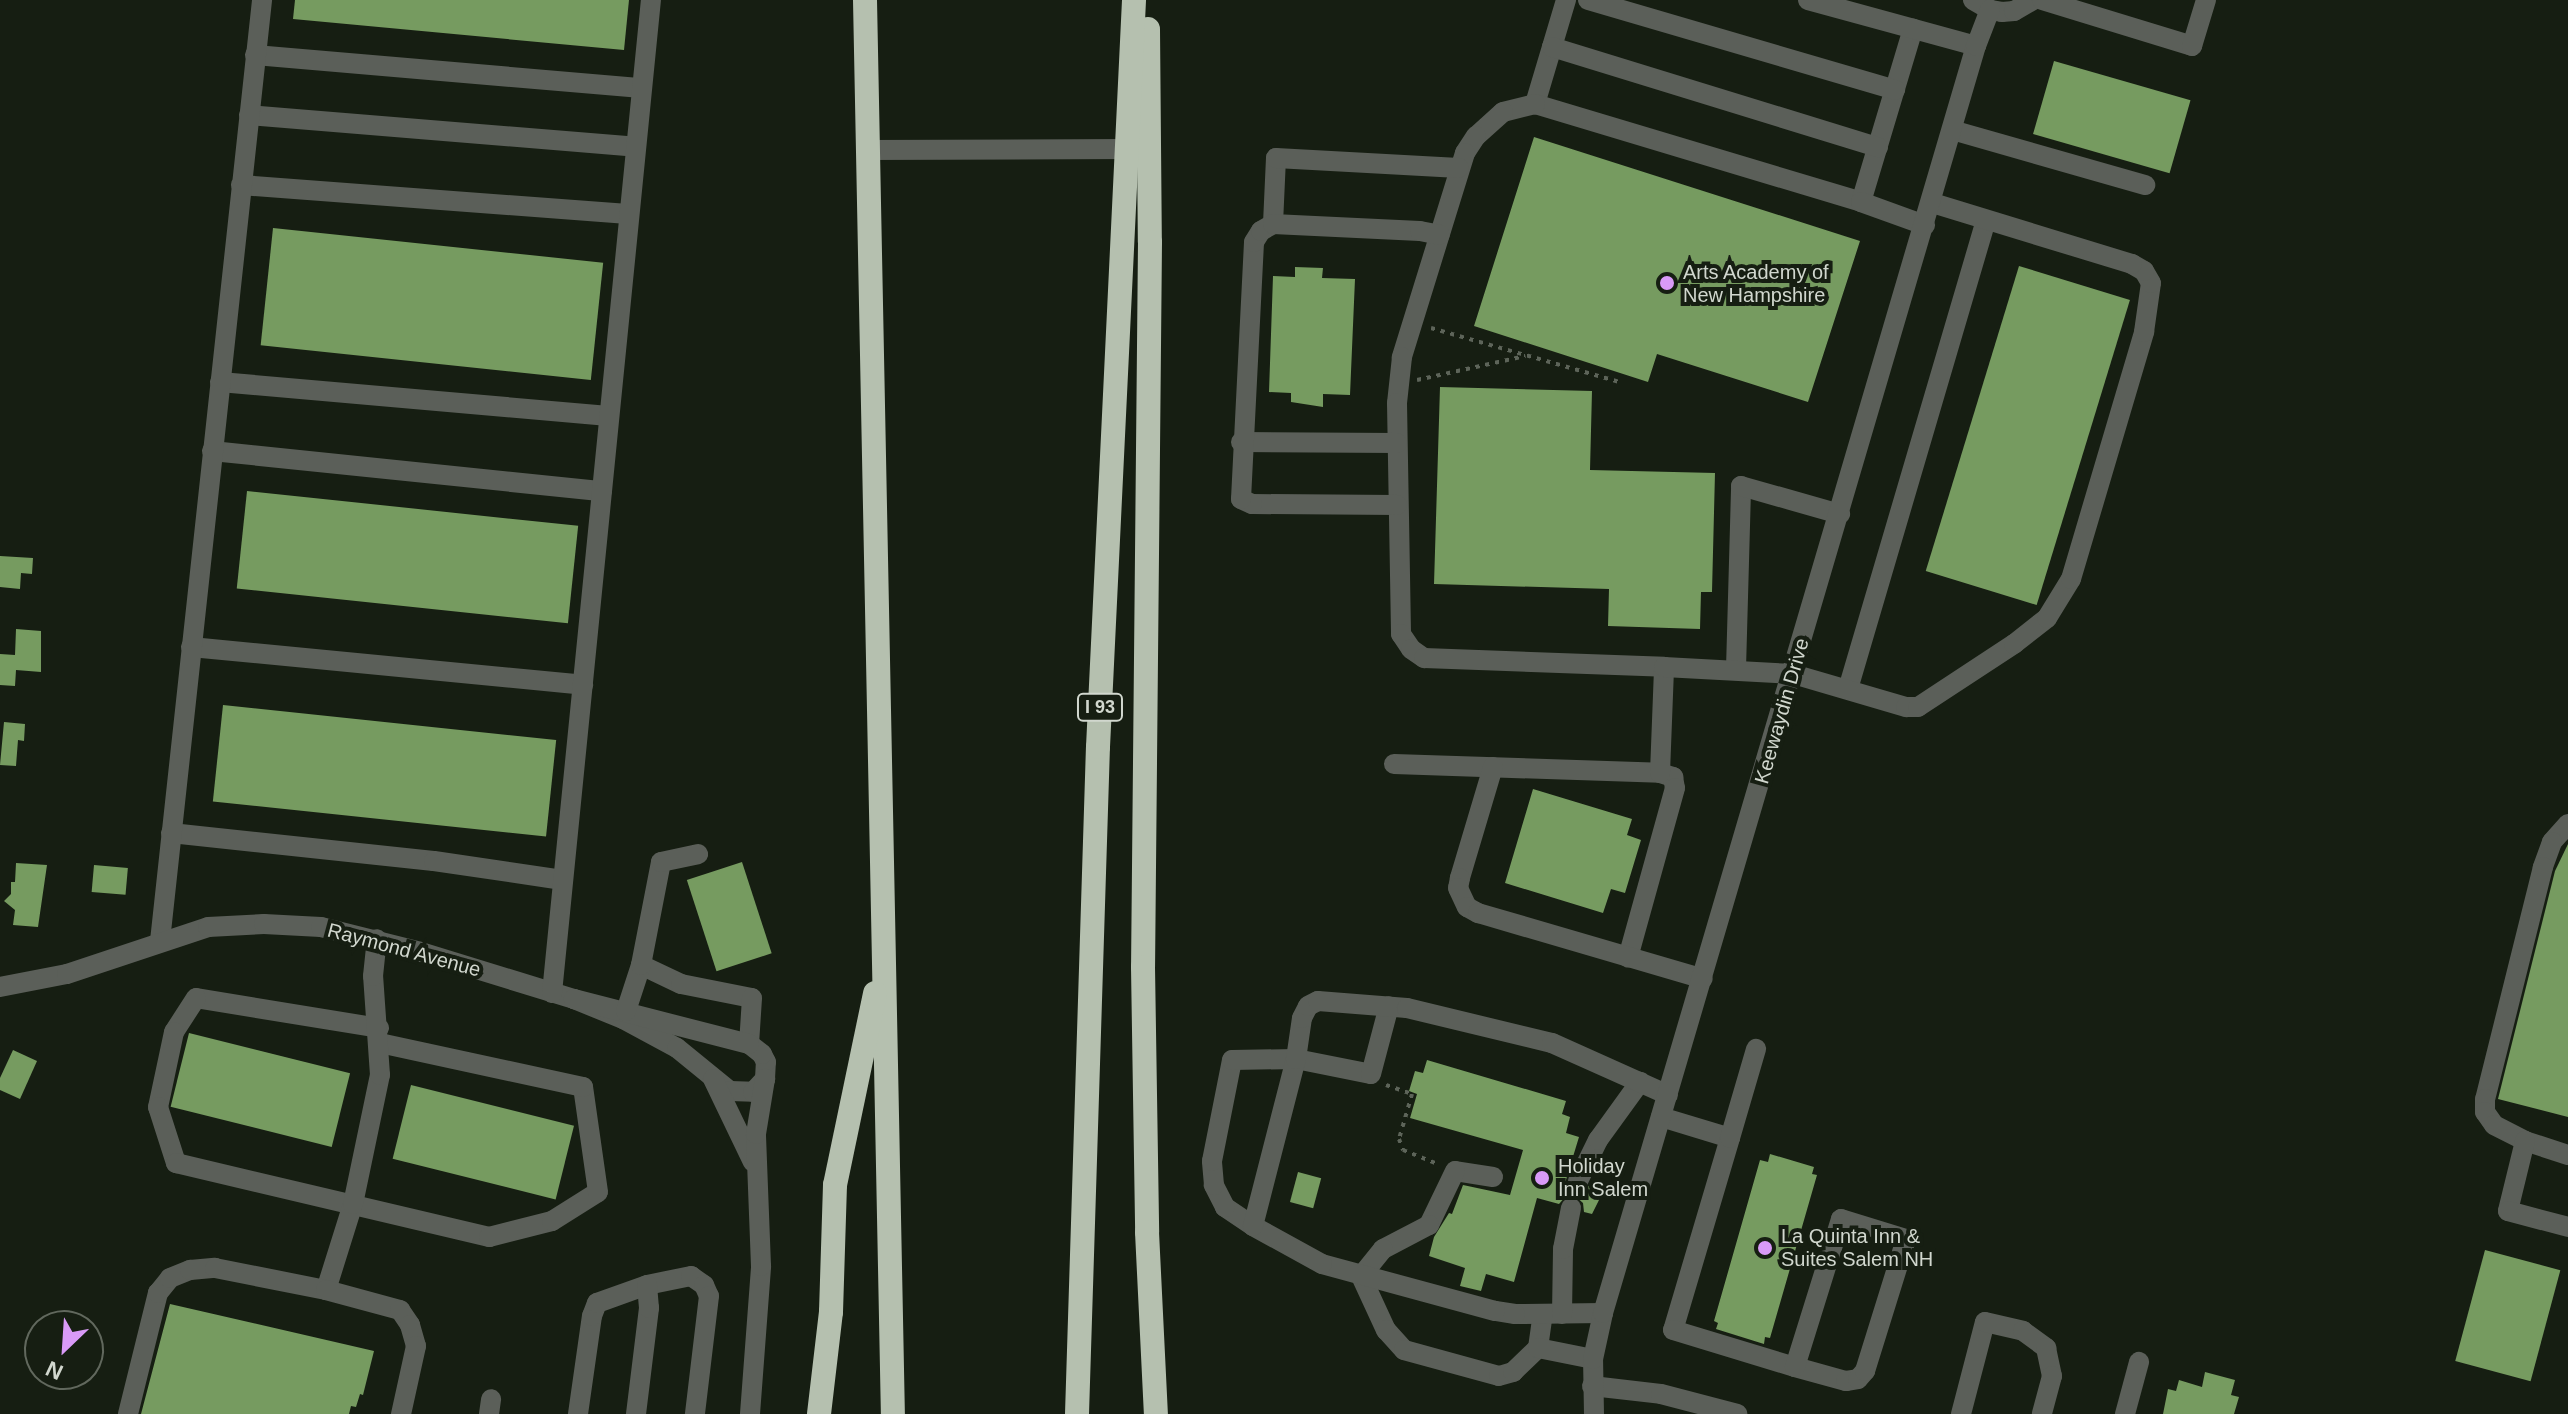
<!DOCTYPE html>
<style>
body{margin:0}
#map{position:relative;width:2568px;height:1414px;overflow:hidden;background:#161e12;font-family:Helvetica,sans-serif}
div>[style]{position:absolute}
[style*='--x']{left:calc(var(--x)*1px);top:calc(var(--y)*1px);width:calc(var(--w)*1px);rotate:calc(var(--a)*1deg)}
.building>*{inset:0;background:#769b60;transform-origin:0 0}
.path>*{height:4px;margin-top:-2px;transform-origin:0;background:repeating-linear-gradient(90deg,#5d6459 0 4px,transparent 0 10px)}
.minor>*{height:20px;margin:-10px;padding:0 10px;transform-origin:10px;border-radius:10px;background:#5b5f59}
.highway>*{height:24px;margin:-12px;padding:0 12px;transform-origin:12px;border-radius:12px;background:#b5c0af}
.dots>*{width:22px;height:22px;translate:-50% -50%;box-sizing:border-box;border:4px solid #161e12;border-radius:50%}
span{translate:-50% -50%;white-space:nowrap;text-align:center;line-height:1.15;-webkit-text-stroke:8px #161e12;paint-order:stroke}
.shield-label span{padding:2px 6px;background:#161e12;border:2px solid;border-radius:6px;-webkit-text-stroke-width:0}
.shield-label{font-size:18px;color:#d1d7ce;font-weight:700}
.poi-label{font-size:20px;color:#d1d7ce}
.left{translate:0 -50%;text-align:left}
.street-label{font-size:20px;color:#d1d7ce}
.north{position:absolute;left:24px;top:1310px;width:80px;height:80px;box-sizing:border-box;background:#161e12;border:2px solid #61685d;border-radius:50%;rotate:205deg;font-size:22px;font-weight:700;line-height:32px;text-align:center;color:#d1d7ce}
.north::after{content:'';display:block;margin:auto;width:28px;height:36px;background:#d99af7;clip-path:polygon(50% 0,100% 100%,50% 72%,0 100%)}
</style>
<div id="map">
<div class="building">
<i style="clip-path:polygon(295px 0,629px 0,624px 50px,293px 19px)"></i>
<i style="left:2054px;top:61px;width:142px;height:76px;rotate:16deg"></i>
<i style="clip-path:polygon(1534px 137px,1860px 241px,1808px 402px,1657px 354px,1648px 382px,1474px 326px)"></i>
<i style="left:273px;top:228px;width:332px;height:118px;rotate:6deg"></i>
<i style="left:2019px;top:266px;width:116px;height:319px;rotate:17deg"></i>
<i style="clip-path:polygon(1295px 267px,1323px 268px,1322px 278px,1355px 279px,1350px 395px,1323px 394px,1323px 407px,1291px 402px,1291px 393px,1269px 392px,1273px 276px,1295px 277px)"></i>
<i style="clip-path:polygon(1440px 387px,1592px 391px,1590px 470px,1715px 473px,1712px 592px,1701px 592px,1700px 629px,1608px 626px,1609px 589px,1434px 584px)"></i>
<i style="left:247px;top:491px;width:333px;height:98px;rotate:6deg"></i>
<i style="clip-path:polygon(0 556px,33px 558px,32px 574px,21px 573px,20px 589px,0 587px)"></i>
<i style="clip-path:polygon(16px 629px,41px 631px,41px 672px,16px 670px,15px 686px,0 685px,0 654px,15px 655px)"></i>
<i style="left:223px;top:705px;width:335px;height:97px;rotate:6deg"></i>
<i style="clip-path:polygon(4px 722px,25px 724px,24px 741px,18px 740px,16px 766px,0 765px)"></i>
<i style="clip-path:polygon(1533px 789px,1632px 819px,1627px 835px,1641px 840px,1625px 893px,1611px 889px,1603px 913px,1505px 883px)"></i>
<i style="clip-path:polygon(2568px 844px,2568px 1117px,2498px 1099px,2555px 871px)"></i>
<i style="left:742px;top:862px;width:96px;height:58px;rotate:72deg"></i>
<i style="clip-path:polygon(16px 863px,47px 865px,38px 927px,13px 925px,15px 910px,4px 901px,11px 894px,11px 882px,15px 882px)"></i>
<i style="left:94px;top:865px;width:34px;height:27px;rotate:5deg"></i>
<i style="left:189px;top:1033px;width:166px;height:76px;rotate:14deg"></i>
<i style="clip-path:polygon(13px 1050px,37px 1061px,20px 1099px,0 1090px,0 1078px)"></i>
<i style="clip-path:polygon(1427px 1060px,1566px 1101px,1562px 1114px,1570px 1117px,1566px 1133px,1579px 1137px,1565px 1183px,1572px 1192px,1578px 1194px,1590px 1185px,1600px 1188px,1599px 1200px,1592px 1214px,1584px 1212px,1583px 1203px,1574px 1195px,1566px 1196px,1559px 1204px,1537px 1198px,1514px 1282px,1486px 1274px,1481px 1291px,1460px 1286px,1465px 1268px,1429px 1256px,1434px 1237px,1449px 1213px,1452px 1214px,1463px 1185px,1510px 1195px,1523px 1150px,1410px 1118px,1417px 1094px,1409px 1091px,1415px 1071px,1423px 1073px)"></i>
<i style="left:411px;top:1085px;width:168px;height:76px;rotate:14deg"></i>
<i style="clip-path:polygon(1770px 1154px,1814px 1167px,1812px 1174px,1817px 1175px,1770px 1338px,1765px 1337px,1764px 1344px,1716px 1329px,1718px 1323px,1714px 1321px,1760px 1160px,1768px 1162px)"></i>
<i style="left:1298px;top:1172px;width:24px;height:31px;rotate:15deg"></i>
<i style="left:2485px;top:1250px;width:78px;height:115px;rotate:15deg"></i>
<i style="clip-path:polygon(170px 1304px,374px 1351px,363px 1395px,360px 1394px,356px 1407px,351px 1406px,349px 1414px,141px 1414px)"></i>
<i style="clip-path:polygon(2205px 1372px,2235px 1380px,2231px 1395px,2239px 1397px,2234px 1414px,2163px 1414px,2168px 1389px,2176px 1391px,2179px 1380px,2202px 1387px)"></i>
</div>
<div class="path">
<i style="--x:1431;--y:328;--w:196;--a:16"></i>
<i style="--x:1417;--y:380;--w:111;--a:-12.5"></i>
<i style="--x:1386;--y:1085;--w:28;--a:19"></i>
<i style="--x:1412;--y:1094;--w:47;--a:106.1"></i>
<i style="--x:1399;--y:1139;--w:12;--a:70"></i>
<i style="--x:1403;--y:1150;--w:37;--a:22"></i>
</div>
<div class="minor">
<i style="--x:1566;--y:0;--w:109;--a:106.6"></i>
<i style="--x:1535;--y:104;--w:340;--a:16.7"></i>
<i style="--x:1861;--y:202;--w:181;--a:-73.3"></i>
<i style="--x:1588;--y:0;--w:320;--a:16.3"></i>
<i style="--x:1808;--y:0;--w:174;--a:15.3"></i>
<i style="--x:1973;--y:0;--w:20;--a:30"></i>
<i style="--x:1990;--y:10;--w:12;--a:9"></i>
<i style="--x:2002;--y:12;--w:12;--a:-5"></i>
<i style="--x:2014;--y:11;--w:22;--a:-30"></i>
<i style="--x:2042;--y:0;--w:157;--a:17"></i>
<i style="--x:2192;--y:46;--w:48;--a:-73.1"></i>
<i style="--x:1552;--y:47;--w:341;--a:17.1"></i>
<i style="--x:255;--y:55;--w:388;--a:4.9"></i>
<i style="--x:1535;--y:104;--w:33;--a:166"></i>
<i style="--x:1503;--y:112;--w:36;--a:138"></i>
<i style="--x:1476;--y:136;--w:20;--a:123"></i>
<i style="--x:1465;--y:153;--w:214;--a:107.2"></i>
<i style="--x:1402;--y:357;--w:46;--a:96.2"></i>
<i style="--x:1397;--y:403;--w:231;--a:89"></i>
<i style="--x:1401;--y:634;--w:18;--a:56"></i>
<i style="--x:1411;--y:649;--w:16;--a:35"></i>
<i style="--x:1424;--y:658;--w:240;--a:2.1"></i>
<i style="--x:249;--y:115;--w:388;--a:4.7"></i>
<i style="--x:1952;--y:130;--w:201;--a:15.9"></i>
<i style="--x:868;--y:150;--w:259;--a:-0.2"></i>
<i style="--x:241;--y:185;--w:388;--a:4.3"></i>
<i style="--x:1861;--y:202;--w:68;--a:19.8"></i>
<i style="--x:1273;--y:224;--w:66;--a:-87.4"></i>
<i style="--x:1276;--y:158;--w:183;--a:3.1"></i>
<i style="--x:220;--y:382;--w:390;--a:5"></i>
<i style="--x:1241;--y:442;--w:156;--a:0.4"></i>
<i style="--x:212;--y:451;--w:392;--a:5.9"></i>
<i style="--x:1397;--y:505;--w:145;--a:-179.6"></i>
<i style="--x:1252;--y:504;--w:12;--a:-156"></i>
<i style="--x:1241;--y:499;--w:257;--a:-87.1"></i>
<i style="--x:1254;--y:242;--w:13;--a:-58"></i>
<i style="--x:1261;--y:231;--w:14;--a:-30"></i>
<i style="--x:1273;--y:224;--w:147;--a:2.7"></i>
<i style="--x:1420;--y:231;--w:20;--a:11"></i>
<i style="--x:191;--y:647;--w:394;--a:5.5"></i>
<i style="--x:1736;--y:669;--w:183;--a:-88.4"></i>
<i style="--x:1741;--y:486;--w:103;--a:15.8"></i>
<i style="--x:1848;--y:689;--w:489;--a:-73.6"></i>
<i style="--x:1394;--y:764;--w:266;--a:1.9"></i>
<i style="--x:1660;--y:773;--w:14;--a:17"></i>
<i style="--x:1673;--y:777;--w:11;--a:80"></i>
<i style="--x:1675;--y:788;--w:176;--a:105.5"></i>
<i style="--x:1493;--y:767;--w:116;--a:106.6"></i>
<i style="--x:1460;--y:878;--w:10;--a:101"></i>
<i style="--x:1458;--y:888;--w:21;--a:65"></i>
<i style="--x:1467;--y:907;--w:13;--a:29"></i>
<i style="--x:1478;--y:913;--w:234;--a:16.3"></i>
<i style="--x:1660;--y:773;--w:106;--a:-87.8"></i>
<i style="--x:1664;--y:667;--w:129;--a:3.1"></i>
<i style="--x:1793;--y:674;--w:118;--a:16.3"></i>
<i style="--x:1906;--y:707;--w:12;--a:0"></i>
<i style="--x:1918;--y:707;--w:115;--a:-33.3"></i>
<i style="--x:2014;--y:644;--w:42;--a:-38.2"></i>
<i style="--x:2047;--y:618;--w:46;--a:-58.4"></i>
<i style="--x:2071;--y:579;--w:258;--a:-73.5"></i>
<i style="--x:2144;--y:332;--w:49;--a:-81.9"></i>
<i style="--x:2151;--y:283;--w:14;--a:-120"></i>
<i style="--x:2144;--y:271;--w:14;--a:-150"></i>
<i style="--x:2132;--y:264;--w:209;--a:-163"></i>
<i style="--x:2568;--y:824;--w:24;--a:132"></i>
<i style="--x:2552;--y:842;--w:27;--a:110"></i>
<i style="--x:2543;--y:867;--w:239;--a:104"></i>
<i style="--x:2485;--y:1099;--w:13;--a:90"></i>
<i style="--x:2485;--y:1112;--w:16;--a:55"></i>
<i style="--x:2494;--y:1125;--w:35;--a:27"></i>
<i style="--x:2525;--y:1141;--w:45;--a:18"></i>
<i style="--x:171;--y:833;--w:264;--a:6.1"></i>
<i style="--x:434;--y:861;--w:130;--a:8.4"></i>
<i style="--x:160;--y:941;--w:947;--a:-83.81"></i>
<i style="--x:641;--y:965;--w:44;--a:25.4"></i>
<i style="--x:681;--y:984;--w:72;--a:11.2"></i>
<i style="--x:752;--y:998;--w:46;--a:93.7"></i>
<i style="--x:0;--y:987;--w:68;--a:-11"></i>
<i style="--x:67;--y:974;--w:149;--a:-18.4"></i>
<i style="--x:208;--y:927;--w:56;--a:-3.1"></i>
<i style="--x:264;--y:924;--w:57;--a:3"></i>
<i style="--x:321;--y:927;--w:103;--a:14"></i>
<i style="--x:421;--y:952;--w:160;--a:17.1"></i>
<i style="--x:574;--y:999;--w:53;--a:22.2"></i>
<i style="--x:623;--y:1019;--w:61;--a:28.2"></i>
<i style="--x:677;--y:1048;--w:68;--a:39.1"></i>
<i style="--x:730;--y:1091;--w:23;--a:2"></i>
<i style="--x:753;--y:1092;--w:18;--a:-47"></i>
<i style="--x:765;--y:1079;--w:17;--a:-87"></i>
<i style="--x:766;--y:1062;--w:9;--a:-117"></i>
<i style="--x:762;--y:1054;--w:16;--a:-142"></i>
<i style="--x:749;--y:1044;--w:181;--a:-165.6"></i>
<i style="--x:552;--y:993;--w:998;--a:-84.31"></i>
<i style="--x:626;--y:1011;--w:48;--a:-71.9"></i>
<i style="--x:641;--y:965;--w:105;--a:-79"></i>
<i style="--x:661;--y:862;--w:38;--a:-12"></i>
<i style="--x:379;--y:1028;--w:185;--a:-170.7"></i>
<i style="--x:196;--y:998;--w:40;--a:122.9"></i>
<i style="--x:174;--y:1032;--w:77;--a:102"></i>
<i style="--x:158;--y:1107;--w:59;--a:72.2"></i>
<i style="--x:176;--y:1163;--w:322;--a:13.3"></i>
<i style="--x:489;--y:1237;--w:65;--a:-14.3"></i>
<i style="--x:552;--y:1221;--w:54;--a:-32.2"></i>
<i style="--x:598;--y:1192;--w:106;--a:-98.1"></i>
<i style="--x:583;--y:1087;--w:208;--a:-167.8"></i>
<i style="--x:713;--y:1079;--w:92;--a:64.3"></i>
<i style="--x:1661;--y:1117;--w:72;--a:16.9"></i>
<i style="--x:1730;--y:1138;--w:200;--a:106.5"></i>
<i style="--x:1673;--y:1330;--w:127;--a:16.9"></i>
<i style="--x:1795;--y:1367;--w:53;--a:15.4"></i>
<i style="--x:1846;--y:1381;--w:12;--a:-9"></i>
<i style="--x:1858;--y:1379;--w:11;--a:-49"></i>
<i style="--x:1865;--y:1371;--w:138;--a:-72.7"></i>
<i style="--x:1906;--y:1239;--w:68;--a:-162.9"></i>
<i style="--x:1841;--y:1219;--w:155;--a:107.3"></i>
<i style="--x:1730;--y:1138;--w:93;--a:-73.7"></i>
<i style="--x:2525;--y:1141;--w:72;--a:103.7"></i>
<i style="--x:2508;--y:1211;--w:62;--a:14.9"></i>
<i style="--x:1493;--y:1177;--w:38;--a:-171"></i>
<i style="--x:1455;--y:1171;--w:60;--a:115.7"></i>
<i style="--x:1429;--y:1225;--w:52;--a:152.4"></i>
<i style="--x:1383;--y:1249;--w:35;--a:129"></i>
<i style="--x:1361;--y:1276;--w:60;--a:65.2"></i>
<i style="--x:1386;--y:1330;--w:27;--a:48"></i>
<i style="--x:1404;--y:1350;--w:98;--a:15.3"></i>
<i style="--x:1499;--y:1376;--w:15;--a:-16"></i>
<i style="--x:1513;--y:1372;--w:35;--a:-44"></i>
<i style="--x:1538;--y:1348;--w:34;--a:-82"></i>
<i style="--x:1578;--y:1181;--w:46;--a:-64"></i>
<i style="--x:1598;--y:1140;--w:72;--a:-54.1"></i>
<i style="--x:1253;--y:1226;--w:34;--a:-146"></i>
<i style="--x:1225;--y:1207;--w:25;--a:-117"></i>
<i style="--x:1214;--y:1185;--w:24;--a:-95"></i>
<i style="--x:1212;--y:1161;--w:103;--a:-78.8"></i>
<i style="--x:1232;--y:1060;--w:64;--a:-0.9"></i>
<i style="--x:1296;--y:1059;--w:76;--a:11.3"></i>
<i style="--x:1371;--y:1074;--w:70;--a:-75.2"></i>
<i style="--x:326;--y:1290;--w:90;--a:-72.6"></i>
<i style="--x:353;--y:1204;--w:132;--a:-78.2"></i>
<i style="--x:380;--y:1075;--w:99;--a:-94"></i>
<i style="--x:373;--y:976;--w:37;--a:-84"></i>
<i style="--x:1603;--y:1313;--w:88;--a:179.3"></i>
<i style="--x:1515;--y:1314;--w:20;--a:-171"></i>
<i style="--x:1495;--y:1311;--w:179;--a:-164.8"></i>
<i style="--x:1322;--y:1264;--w:79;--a:-151.2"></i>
<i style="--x:1253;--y:1226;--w:172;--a:-75.6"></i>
<i style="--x:1296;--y:1059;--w:41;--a:-81.7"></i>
<i style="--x:1302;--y:1018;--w:13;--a:-63"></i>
<i style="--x:1308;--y:1006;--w:11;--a:-27"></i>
<i style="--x:1318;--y:1001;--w:89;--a:4.5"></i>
<i style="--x:1407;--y:1008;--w:149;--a:13.6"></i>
<i style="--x:1552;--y:1043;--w:127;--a:24.1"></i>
<i style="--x:1562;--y:1314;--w:65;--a:-89.1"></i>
<i style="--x:1563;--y:1249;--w:42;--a:-79"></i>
<i style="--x:1538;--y:1348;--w:56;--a:11.3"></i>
<i style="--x:1592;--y:1386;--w:69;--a:6.6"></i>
<i style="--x:1661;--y:1394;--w:79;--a:14.7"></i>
<i style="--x:128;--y:1414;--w:125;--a:-76.1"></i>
<i style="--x:158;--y:1293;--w:19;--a:-51"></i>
<i style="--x:170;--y:1278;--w:22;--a:-22"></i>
<i style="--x:190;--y:1270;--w:25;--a:-5"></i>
<i style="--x:215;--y:1268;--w:113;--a:11.2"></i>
<i style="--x:326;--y:1290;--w:77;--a:15.1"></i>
<i style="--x:400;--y:1310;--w:18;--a:56"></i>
<i style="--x:410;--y:1325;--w:22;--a:74"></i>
<i style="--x:416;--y:1346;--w:70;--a:102.4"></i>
<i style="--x:489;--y:1414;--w:15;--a:-82"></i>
<i style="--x:578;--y:1414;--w:99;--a:-81.9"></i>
<i style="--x:592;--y:1316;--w:14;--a:-69"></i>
<i style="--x:597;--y:1303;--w:53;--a:-19.8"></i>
<i style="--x:647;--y:1285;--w:45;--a:-11.6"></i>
<i style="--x:691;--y:1276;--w:16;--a:35"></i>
<i style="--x:704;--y:1285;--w:12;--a:66"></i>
<i style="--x:709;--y:1296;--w:119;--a:96.8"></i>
<i style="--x:636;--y:1414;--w:107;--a:-83"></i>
<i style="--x:649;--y:1308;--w:23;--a:-95"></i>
<i style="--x:750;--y:1414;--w:148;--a:-85.7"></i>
<i style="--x:761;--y:1266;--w:132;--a:-92.2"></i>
<i style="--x:756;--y:1134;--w:56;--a:-80.7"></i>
<i style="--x:1594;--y:1414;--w:55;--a:-91"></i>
<i style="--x:1593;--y:1359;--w:47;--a:-77.7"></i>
<i style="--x:1603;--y:1313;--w:1321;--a:-73.6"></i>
<i style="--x:1976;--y:46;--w:39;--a:-69"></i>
<i style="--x:1961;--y:1414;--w:95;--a:-75.4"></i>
<i style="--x:1985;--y:1322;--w:39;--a:13"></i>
<i style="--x:2023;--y:1331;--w:29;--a:36"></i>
<i style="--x:2046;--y:1348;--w:29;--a:78"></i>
<i style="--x:2052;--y:1376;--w:39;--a:105"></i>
<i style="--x:2125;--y:1414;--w:54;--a:-74.9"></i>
</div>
<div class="highway">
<i style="--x:865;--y:0;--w:1414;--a:88.87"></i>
<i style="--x:1148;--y:29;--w:213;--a:89.5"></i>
<i style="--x:1150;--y:242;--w:725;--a:90.55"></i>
<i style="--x:1143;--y:967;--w:265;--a:89.1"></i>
<i style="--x:1147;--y:1232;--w:182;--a:87.2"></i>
<i style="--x:819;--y:1414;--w:103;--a:-83.3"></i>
<i style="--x:831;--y:1312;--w:127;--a:-88.2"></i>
<i style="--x:835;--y:1185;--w:196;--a:-78.2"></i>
<i style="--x:1077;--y:1414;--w:667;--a:-88.2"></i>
<i style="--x:1098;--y:747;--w:748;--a:-87.24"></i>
</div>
<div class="dots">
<i style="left:1667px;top:283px;background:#d99af7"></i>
<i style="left:1542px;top:1178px;background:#d99af7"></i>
<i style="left:1765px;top:1248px;background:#d99af7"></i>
</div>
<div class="shield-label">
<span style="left:1100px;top:707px">I 93</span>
</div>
<div class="poi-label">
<span class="left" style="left:1683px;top:284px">Arts Academy of<br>New Hampshire</span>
<span class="left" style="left:1558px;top:1178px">Holiday<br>Inn Salem</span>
<span class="left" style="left:1781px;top:1248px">La Quinta Inn &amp;<br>Suites Salem NH</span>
</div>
<div class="street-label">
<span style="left:1782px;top:711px;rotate:-74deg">Keewaydin Drive</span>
<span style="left:404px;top:950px;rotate:15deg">Raymond Avenue</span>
</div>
<div class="north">N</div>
</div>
